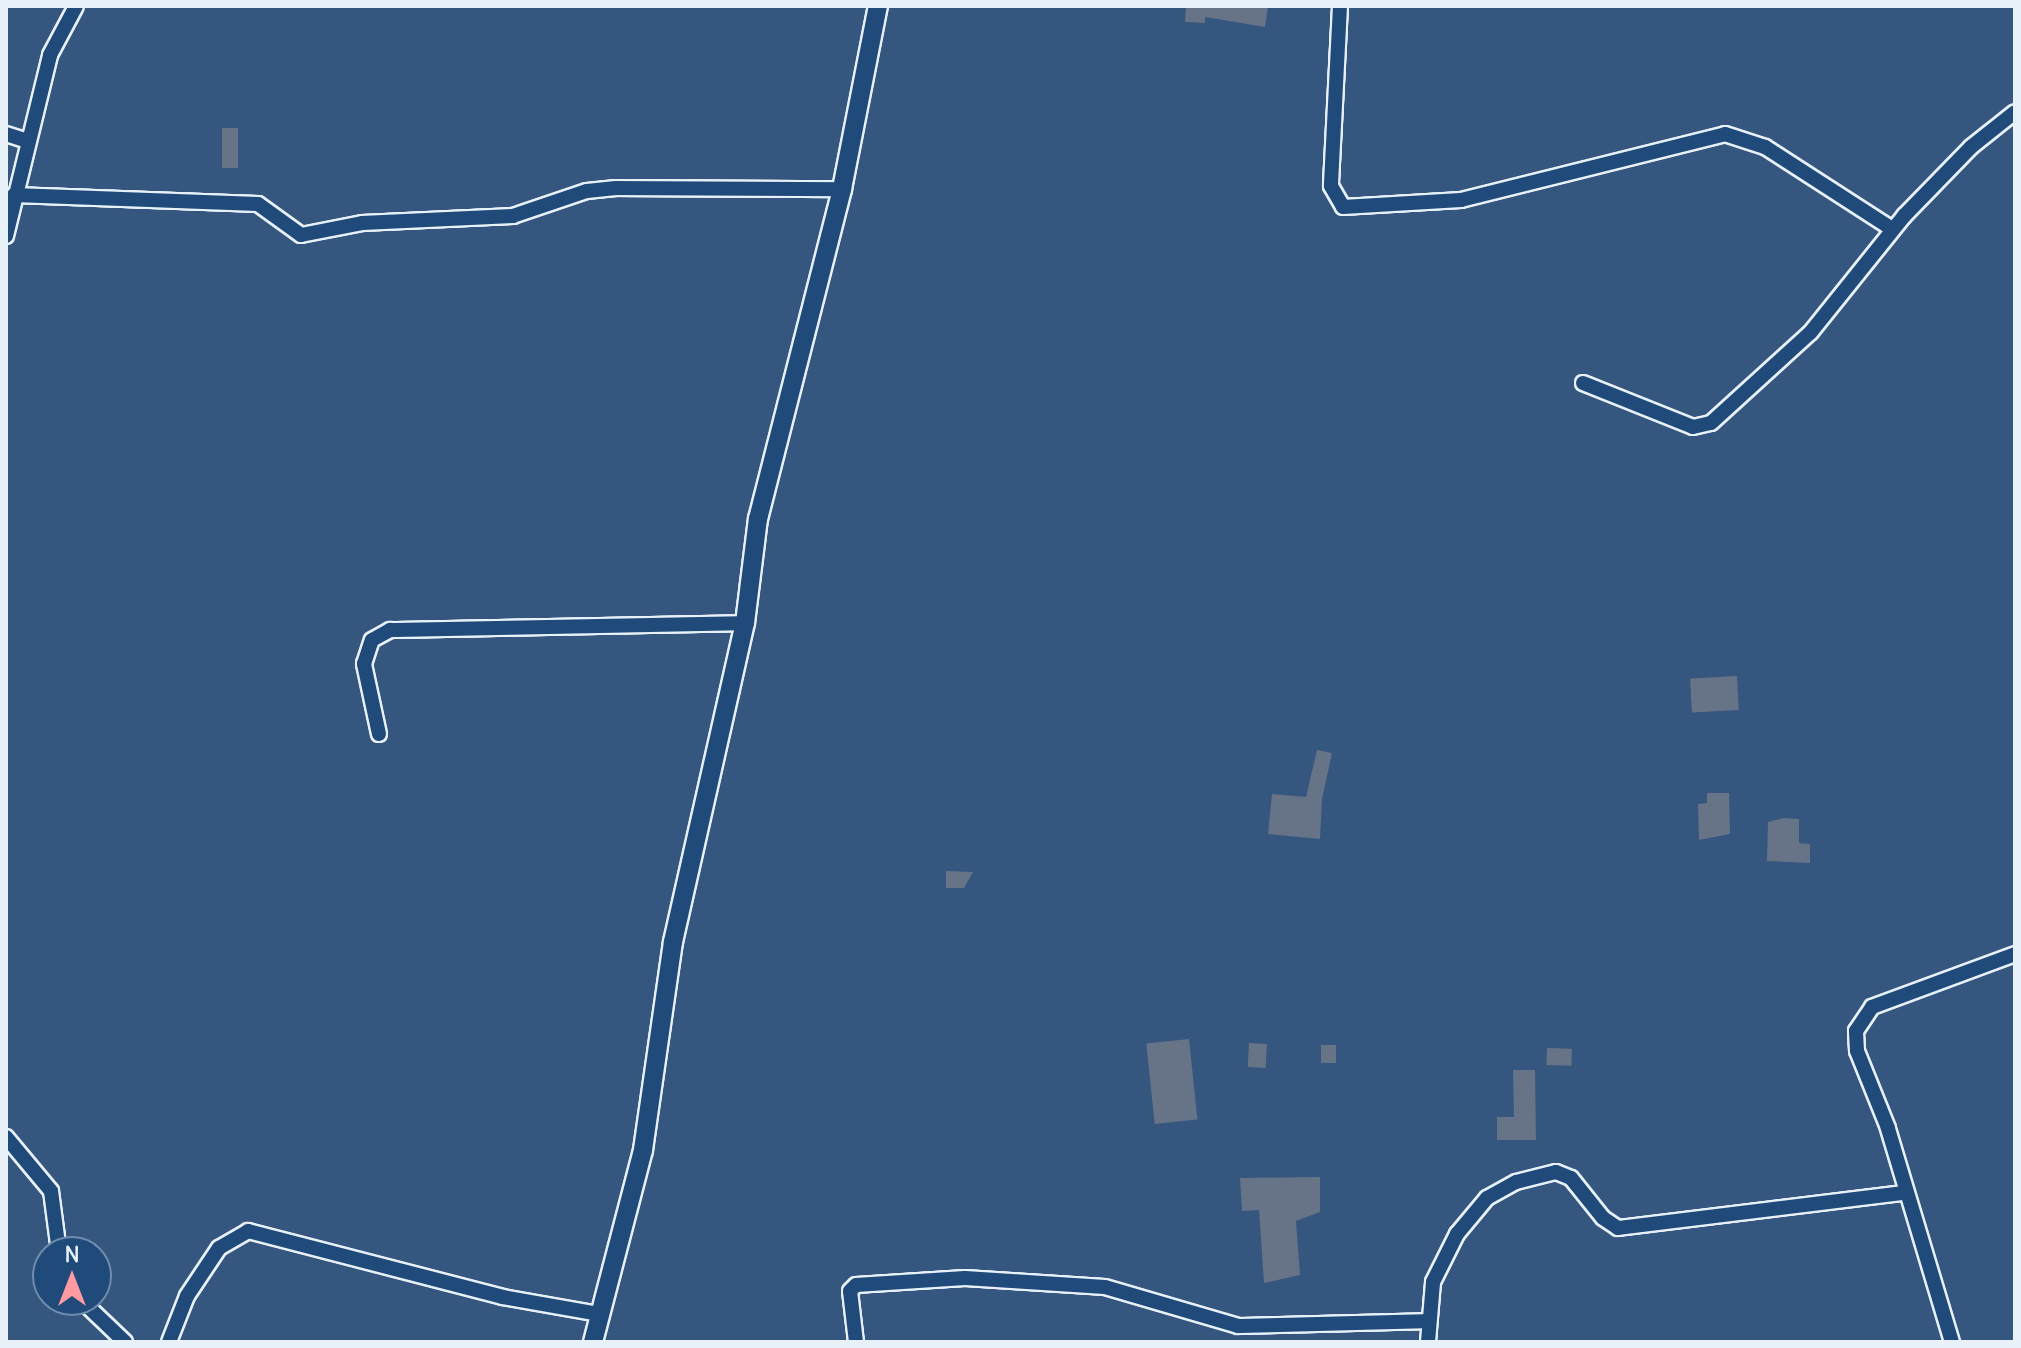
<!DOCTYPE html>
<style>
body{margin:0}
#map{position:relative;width:2021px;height:1348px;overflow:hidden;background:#35567e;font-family:Delius,sans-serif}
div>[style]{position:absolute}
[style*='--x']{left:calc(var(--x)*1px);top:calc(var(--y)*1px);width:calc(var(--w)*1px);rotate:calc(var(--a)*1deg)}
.building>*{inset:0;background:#677386;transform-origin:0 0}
.roads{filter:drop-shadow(2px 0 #e8f1f8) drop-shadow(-2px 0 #e8f1f8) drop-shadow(0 2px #e8f1f8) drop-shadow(0 -2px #e8f1f8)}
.minor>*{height:14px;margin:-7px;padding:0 7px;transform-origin:7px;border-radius:7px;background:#1f4a7a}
.tertiary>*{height:18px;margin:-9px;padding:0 9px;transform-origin:9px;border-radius:9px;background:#1f4a7a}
span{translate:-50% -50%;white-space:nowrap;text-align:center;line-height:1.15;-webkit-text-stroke:6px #1f4a7a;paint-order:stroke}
.frame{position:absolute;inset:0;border:8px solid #e8f1f8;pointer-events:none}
.north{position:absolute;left:32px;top:1236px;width:80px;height:80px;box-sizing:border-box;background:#1f4a7a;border:2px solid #6f8dac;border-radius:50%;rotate:0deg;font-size:22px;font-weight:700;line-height:32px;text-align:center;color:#e8f1f8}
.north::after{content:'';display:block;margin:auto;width:28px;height:36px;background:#ff9aa2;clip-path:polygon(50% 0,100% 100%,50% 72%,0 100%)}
</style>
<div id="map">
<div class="building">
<i style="clip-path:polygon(1186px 6px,1268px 6px,1265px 27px,1205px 17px,1205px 23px,1185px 22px)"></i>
<i style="left:222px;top:128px;width:16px;height:40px"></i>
<i style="left:1737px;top:676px;width:34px;height:47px;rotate:87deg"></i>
<i style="clip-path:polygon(1317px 750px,1332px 753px,1322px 799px,1320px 839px,1268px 834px,1272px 794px,1306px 797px)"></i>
<i style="clip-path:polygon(1707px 793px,1729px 793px,1730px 834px,1699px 840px,1698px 804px,1707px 803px)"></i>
<i style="clip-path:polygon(1784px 818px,1799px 819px,1799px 843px,1810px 844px,1810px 863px,1767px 861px,1768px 822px)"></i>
<i style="clip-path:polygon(946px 871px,973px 872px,964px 888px,946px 888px)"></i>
<i style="left:1189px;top:1039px;width:81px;height:43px;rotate:84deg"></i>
<i style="left:1249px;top:1043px;width:18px;height:24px;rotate:3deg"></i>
<i style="left:1321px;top:1045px;width:15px;height:18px"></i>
<i style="left:1547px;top:1048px;width:25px;height:17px;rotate:2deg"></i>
<i style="clip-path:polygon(1513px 1070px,1535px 1070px,1536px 1140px,1497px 1140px,1497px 1117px,1514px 1117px)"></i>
<i style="clip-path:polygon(1320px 1177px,1320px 1212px,1296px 1221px,1300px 1275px,1264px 1283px,1259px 1210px,1242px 1211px,1240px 1178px)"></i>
</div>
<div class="roads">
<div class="minor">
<i style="--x:1340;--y:6;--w:180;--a:92.9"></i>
<i style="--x:1331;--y:186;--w:24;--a:60"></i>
<i style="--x:1343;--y:207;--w:118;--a:-3.4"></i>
<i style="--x:1461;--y:200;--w:272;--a:-14"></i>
<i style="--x:1725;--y:134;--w:42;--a:18"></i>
<i style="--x:1765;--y:147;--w:151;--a:32.8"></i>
<i style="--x:6;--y:134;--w:23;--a:18"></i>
<i style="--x:14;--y:195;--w:244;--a:2.1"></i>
<i style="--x:258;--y:204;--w:53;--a:35.8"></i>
<i style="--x:301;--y:235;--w:62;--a:-11.1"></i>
<i style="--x:362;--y:223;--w:151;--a:-2.7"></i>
<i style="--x:513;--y:216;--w:78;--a:-18.7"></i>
<i style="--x:587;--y:191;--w:29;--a:-6"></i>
<i style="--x:616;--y:188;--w:226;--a:0.3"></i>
<i style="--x:6;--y:236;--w:186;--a:-76.3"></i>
<i style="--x:50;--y:55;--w:55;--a:-62"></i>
<i style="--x:1583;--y:383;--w:118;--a:21.8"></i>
<i style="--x:1693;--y:427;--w:18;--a:-13"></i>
<i style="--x:1711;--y:423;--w:135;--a:-42.3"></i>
<i style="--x:1811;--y:332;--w:149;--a:-51.3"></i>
<i style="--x:1904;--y:216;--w:96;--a:-45.8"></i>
<i style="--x:1971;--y:147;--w:56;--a:-38.5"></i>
<i style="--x:379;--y:734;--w:72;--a:-102.1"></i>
<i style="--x:364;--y:664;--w:25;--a:-72"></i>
<i style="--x:372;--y:640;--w:21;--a:-29"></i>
<i style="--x:390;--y:630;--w:355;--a:-1.1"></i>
<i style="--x:6;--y:1137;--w:70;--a:50.2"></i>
<i style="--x:51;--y:1191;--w:62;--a:82.5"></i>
<i style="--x:81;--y:1300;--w:61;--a:43.7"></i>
<i style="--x:169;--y:1342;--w:49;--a:-68.6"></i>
<i style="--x:187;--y:1296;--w:58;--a:-56.3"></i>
<i style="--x:219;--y:1248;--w:34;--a:-30"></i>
<i style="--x:248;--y:1231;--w:263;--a:14.5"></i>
<i style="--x:503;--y:1297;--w:97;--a:10"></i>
<i style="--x:856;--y:1342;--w:51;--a:-96.7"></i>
<i style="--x:850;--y:1291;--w:8;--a:-45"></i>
<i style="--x:856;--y:1285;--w:109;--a:-3.7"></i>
<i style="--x:965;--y:1278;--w:140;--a:3.7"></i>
<i style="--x:1105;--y:1287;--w:139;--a:16.3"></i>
<i style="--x:1238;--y:1326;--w:188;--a:-1.5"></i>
<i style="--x:1428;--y:1342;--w:60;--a:-85.2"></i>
<i style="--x:1433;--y:1282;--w:54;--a:-63.4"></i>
<i style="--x:1457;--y:1234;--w:47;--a:-50.2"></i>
<i style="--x:1487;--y:1198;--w:33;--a:-29"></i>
<i style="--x:1516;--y:1182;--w:41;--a:-14"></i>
<i style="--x:1556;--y:1172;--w:16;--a:22"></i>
<i style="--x:1571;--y:1178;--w:51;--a:51.3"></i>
<i style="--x:1603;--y:1218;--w:18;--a:34"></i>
<i style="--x:1618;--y:1228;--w:289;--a:-7"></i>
<i style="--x:1952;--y:1342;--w:223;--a:-106.7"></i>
<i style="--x:1888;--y:1128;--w:83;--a:-111.9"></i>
<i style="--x:1857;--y:1051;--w:20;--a:-93"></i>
<i style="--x:1856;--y:1031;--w:29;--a:-56"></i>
<i style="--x:1872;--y:1007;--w:153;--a:-20.3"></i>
</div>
<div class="tertiary">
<i style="--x:593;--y:1342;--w:198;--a:-75.4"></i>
<i style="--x:643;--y:1150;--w:210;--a:-81.8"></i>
<i style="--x:673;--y:942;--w:327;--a:-77.3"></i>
<i style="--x:745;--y:623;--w:105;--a:-82.9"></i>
<i style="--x:758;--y:519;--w:341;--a:-75.7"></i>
<i style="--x:842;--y:189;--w:187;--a:-78.9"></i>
</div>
</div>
<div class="frame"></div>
<div class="north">N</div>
</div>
